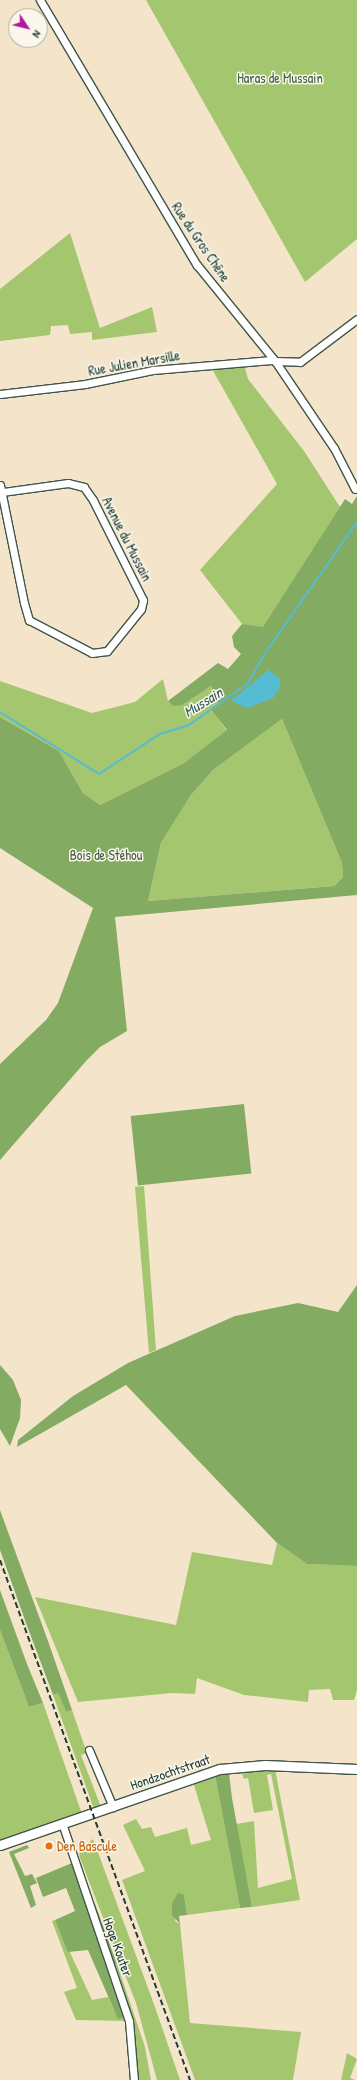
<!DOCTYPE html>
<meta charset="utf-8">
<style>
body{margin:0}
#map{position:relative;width:357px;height:2080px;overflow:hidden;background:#f4e5ca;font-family:"Patrick Hand",sans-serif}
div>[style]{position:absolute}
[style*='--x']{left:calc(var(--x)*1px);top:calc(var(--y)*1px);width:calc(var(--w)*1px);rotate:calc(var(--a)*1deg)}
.green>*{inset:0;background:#a4c66f}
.forest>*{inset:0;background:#83ab62;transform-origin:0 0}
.water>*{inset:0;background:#55bcd3}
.stream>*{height:2px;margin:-1px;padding:0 1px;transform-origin:1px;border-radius:1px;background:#55bcd3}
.roads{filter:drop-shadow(1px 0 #3f564a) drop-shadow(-1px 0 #3f564a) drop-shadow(0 1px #3f564a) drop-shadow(0 -1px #3f564a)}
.street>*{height:7px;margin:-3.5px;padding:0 3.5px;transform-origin:3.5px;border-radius:3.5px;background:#fff}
.secondary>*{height:9px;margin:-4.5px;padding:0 4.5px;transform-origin:4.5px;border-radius:4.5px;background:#fff}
.rail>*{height:2px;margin-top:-1px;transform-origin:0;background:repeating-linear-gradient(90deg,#1f3d34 0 6px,transparent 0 9px)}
.dots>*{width:11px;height:11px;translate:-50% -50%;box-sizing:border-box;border:2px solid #fbf7ec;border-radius:50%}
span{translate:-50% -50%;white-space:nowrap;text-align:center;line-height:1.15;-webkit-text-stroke:3px #fbf7ec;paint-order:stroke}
.park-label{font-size:14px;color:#405f43}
.street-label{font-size:14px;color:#1f3d34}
.food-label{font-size:14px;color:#c56008}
.left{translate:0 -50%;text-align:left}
.water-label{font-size:15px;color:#2c5d5c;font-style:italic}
.north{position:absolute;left:8px;top:8px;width:40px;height:40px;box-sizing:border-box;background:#fbf7ec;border:1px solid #a3ada2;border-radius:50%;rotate:125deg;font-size:11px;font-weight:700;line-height:16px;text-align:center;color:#1f3d34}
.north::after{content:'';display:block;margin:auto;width:14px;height:18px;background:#b5179e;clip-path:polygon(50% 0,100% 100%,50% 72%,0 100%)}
</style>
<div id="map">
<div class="green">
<i style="clip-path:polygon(146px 0,357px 0,357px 239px,305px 282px)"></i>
<i style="clip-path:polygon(70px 233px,100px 328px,152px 307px,157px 332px,92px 340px,92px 332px,70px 334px,68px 325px,51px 326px,50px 335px,0 341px,0 289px)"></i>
<i style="clip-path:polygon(244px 364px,248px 379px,304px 451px,340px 507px,263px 628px,242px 624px,200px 570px,277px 484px,212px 369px)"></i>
<i style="clip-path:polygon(163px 679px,168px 701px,173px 706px,182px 704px,211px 686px,218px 704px,211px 710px,227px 731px,184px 763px,100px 805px,83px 793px,59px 751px,0 717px,0 681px,92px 713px,135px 702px)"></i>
<i style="clip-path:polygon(282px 719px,342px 863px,343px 877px,334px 886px,148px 901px,161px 843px,191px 795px,213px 770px)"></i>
<i style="clip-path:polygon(144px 1186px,156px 1350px,149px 1353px,135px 1187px)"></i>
<i style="clip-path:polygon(277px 1543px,307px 1564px,357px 1566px,357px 1690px,354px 1700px,333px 1700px,330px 1689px,309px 1690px,308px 1702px,244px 1695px,197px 1678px,195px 1694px,172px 1693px,78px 1702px,35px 1597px,176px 1625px,192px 1552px,272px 1565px)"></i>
<i style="clip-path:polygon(0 1630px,29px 1707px,43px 1703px,82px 1814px,0 1840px)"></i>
<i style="clip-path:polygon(58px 1693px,66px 1712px,72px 1710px,87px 1753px,81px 1755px,101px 1807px,94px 1809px,53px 1695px)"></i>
<i style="clip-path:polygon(275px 1769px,300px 1900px,252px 1907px,236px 1824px,254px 1821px,258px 1888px,292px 1879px,271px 1774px,267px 1775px,273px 1810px,254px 1813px,248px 1778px,244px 1779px,241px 1771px)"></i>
<i style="clip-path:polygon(215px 1775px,240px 1908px,187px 1915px,184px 1895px,175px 1921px,180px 1924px,190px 2023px,301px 2032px,293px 2080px,195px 2080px,122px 1880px,145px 1871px,123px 1825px,136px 1819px,142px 1829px,151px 1827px,155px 1837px,187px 1828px,191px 1845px,211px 1840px,193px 1782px)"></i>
<i style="clip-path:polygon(93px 1839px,155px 2007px,180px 2080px,157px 2080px,136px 2003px,80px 1858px,79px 1852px)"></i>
<i style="clip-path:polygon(55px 1920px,92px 2000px,108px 1997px,118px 2018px,126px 2017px,127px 2021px,76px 2020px,64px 1992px,77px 1988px,52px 1921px)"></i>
<i style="clip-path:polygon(117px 1964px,145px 2047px,151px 2080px,136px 2080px,135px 2057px,111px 1966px)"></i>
<i style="clip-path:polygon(347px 2053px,357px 2059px,350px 2078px,355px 2080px,341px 2080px)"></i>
</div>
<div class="forest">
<i style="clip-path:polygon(evenodd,357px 496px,357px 895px,115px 917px,127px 1031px,100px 1047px,87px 1060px,0 1160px,0 1064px,46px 1020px,58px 1003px,93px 908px,0 848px,0 717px,59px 751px,83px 793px,100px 805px,184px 763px,227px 730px,211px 710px,218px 704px,211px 686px,182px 705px,173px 706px,168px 701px,218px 663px,228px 669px,241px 654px,234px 647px,232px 636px,242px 624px,263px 627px,345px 499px,352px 504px,357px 496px,282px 719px,342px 863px,343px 877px,334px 886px,148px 901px,161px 843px,191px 795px,213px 770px,282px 719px)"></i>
<i style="left:244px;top:1104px;width:70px;height:114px;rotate:84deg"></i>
<i style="clip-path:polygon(357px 1285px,357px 1566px,307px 1564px,277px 1543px,126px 1385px,17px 1447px,18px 1440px,73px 1396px,128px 1363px,235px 1316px,298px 1303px,338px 1312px)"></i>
<i style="clip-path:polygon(0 1365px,13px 1380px,21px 1400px,20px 1418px,10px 1446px,0 1429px)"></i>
<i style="clip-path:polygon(0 1510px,48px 1641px,72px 1710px,66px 1712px,58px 1693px,53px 1695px,26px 1623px,0 1550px)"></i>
<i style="clip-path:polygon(0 1590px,27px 1664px,43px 1703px,29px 1707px,0 1630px)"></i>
<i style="clip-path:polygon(229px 1773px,232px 1798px,252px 1907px,240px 1908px,215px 1775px)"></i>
<i style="clip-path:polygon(27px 1845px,29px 1848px,14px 1854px,25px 1876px,32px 1874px,37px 1883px,30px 1886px,36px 1905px,31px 1908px,9px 1852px)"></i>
<i style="clip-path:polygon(72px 1863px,126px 2017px,118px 2019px,88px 1950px,68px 1952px,55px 1920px,75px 1911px,66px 1888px,43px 1897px,36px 1878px)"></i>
<i style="clip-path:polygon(178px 1893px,184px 1895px,187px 1915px,179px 1916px,180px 1924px,172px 1915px,172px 1903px)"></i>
<i style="clip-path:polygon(95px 1904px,117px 1964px,111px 1966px,90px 1906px)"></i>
</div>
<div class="water">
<i style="clip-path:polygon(268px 670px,280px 678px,280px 688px,273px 698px,248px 708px,231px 701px)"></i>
</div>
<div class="stream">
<i style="--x:0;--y:712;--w:117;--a:32.1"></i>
<i style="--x:99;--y:774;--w:73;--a:-33.3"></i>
<i style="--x:160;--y:734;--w:30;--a:-17"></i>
<i style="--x:189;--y:725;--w:72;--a:-35.4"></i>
<i style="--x:248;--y:683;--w:39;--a:-60"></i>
<i style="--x:268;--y:649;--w:155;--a:-55"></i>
</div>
<div class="roads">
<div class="street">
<i style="--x:40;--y:0;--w:308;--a:59.4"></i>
<i style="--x:197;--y:265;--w:124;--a:50.9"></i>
<i style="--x:275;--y:361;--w:105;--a:55.9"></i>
<i style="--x:334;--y:448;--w:46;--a:62.9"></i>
<i style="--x:275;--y:361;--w:25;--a:2"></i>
<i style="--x:300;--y:362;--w:71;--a:-37"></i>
<i style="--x:0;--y:394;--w:86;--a:-6.7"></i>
<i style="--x:85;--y:384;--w:69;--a:-11.6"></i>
<i style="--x:153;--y:370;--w:119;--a:-4.8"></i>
<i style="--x:0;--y:485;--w:120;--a:78.5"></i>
<i style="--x:24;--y:603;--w:18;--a:74"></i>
<i style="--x:29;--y:620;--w:71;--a:27.6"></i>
<i style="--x:92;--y:653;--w:15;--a:-8"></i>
<i style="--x:107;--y:651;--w:54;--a:-51"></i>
<i style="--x:141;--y:609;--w:9;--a:-77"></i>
<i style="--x:143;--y:600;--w:112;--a:-116.6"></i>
<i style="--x:93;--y:500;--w:16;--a:-125"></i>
<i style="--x:84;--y:487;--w:16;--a:-166"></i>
<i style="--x:68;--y:483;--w:67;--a:172.2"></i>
<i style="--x:89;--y:1750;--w:62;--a:67.2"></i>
<i style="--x:63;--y:1826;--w:206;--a:71.3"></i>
<i style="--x:129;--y:2021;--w:59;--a:85.2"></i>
</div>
<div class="secondary">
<i style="--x:0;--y:1845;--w:233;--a:-19.1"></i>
<i style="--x:220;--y:1769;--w:45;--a:-5.1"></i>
<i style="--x:265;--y:1765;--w:92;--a:2.5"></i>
</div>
</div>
<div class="rail">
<i style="--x:0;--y:1560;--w:554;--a:69.93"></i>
</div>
<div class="dots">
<i style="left:49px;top:1846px;background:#e8710a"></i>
</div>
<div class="park-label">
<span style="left:280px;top:78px">Haras de Mussain</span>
<span style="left:106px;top:855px">Bois de Stéhou</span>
</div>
<div class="street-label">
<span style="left:201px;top:242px;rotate:56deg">Rue du Gros Chêne</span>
<span style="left:134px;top:363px;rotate:-10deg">Rue Julien Marsille</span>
<span style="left:127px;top:539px;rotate:63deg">Avenue du Mussain</span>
<span style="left:170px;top:1772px;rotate:-19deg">Hondzochtstraat</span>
<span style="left:118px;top:1947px;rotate:70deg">Hoge Kouter</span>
</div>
<div class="food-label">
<span class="left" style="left:57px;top:1846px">Den Bascule</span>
</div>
<div class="water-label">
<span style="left:203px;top:702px;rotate:-32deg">Mussain</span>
</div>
<div class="north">N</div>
</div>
